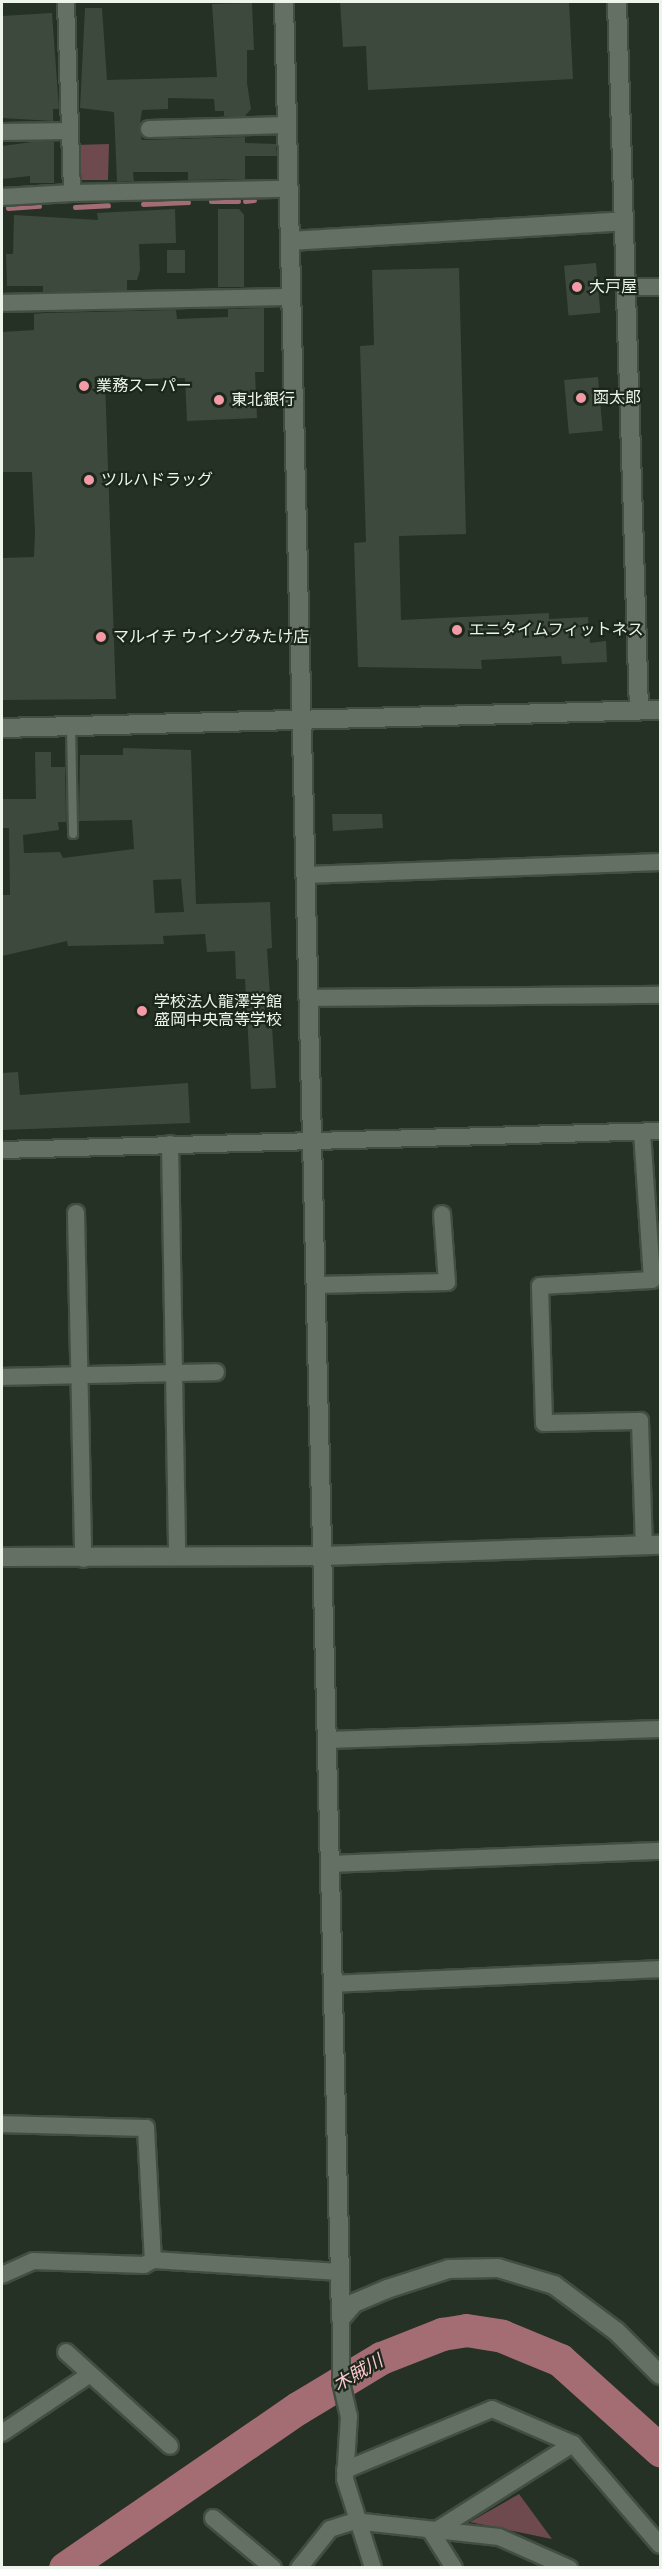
<!DOCTYPE html>
<meta charset="utf-8">
<style>
body{margin:0}
#map{position:relative;width:662px;height:2569px;overflow:hidden;background:#263126;font-family:"Fira Sans","Noto Sans JP",sans-serif}
div>[style]{position:absolute}
[style*='--x']{left:calc(var(--x)*1px);top:calc(var(--y)*1px);width:calc(var(--w)*1px);rotate:calc(var(--a)*1deg)}
.green>*{inset:0;background:#6e4a4f}
.stream>*{height:5px;margin:-2.5px;padding:0 2.5px;transform-origin:2.5px;border-radius:2.5px;background:#a46d74}
.river>*{height:33px;margin:-16.5px;padding:0 16.5px;transform-origin:16.5px;border-radius:16.5px;background:#a46d74}
.building>*{inset:0;background:#3d493d;transform-origin:0 0}
.roads{filter:drop-shadow(2px 0 #434e43) drop-shadow(-2px 0 #434e43) drop-shadow(0 2px #434e43) drop-shadow(0 -2px #434e43)}
.lane>*{height:8px;margin:-4px;padding:0 4px;transform-origin:4px;border-radius:4px;background:#637063}
.street>*{height:16px;margin:-8px;padding:0 8px;transform-origin:8px;border-radius:8px;background:#637063}
.secondary>*{height:18px;margin:-9px;padding:0 9px;transform-origin:9px;border-radius:9px;background:#637063}
.dots>*{width:16px;height:16px;translate:-50% -50%;box-sizing:border-box;border:3px solid #1c271c;border-radius:50%}
span{translate:-50% -50%;white-space:nowrap;text-align:center;line-height:1.15;-webkit-text-stroke:4.5px #1c271c;paint-order:stroke}
.poi-label{font-size:16px;color:#ecf4ec}
.left{translate:0 -50%;text-align:left}
.water-label{font-size:18px;color:#ffc9cf;font-style:italic}
.frame{position:absolute;inset:0;border:3px solid #ecf4ec;pointer-events:none}
</style>
<div id="map">
<div class="green">
<i style="clip-path:polygon(109px 144px,108px 180px,82px 180px,76px 175px,76px 145px)"></i>
<i style="clip-path:polygon(519px 2494px,552px 2539px,470px 2522px)"></i>
</div>
<div class="stream">
<i style="--x:211;--y:201;--w:27;--a:0"></i>
<i style="--x:245;--y:201;--w:9;--a:-6"></i>
<i style="--x:143;--y:204;--w:45;--a:-2.5"></i>
<i style="--x:75;--y:207;--w:33;--a:-3"></i>
<i style="--x:8;--y:208;--w:31;--a:-4"></i>
</div>
<div class="river">
<i style="--x:65;--y:2568;--w:283;--a:-34.5"></i>
<i style="--x:298;--y:2408;--w:97;--a:-31.1"></i>
<i style="--x:381;--y:2358;--w:66;--a:-21.5"></i>
<i style="--x:442;--y:2334;--w:24;--a:-9"></i>
<i style="--x:466;--y:2330;--w:36;--a:9"></i>
<i style="--x:502;--y:2336;--w:63;--a:22.5"></i>
<i style="--x:560;--y:2360;--w:135;--a:42"></i>
</div>
<div class="building">
<i style="clip-path:polygon(340px 2px,569px 2px,573px 79px,368px 90px,366px 46px,343px 47px)"></i>
<i style="clip-path:polygon(252px 3px,254px 50px,247px 50px,247px 83px,251px 109px,245px 116px,224px 116px,224px 111px,215px 111px,214px 99px,168px 98px,168px 109px,142px 110px,139px 130px,142px 140px,245px 137px,245px 143px,276px 144px,277px 156px,245px 156px,245px 179px,188px 180px,188px 172px,133px 172px,134px 181px,117px 182px,114px 112px,80px 108px,85px 8px,102px 8px,107px 80px,217px 77px,212px 4px)"></i>
<i style="clip-path:polygon(52px 13px,59px 109px,53px 109px,53px 121px,2px 118px,2px 16px)"></i>
<i style="clip-path:polygon(32px 142px,54px 142px,54px 183px,30px 183px,30px 176px,2px 179px,2px 146px)"></i>
<i style="clip-path:polygon(175px 209px,176px 243px,139px 244px,140px 270px,137px 280px,127px 280px,127px 290px,43px 292px,43px 286px,7px 286px,6px 254px,13px 254px,14px 215px,98px 220px,97px 213px)"></i>
<i style="clip-path:polygon(218px 209px,239px 209px,244px 215px,244px 287px,218px 287px)"></i>
<i style="left:167px;top:250px;width:18px;height:23px"></i>
<i style="left:596px;top:263px;width:50px;height:32px;rotate:85deg"></i>
<i style="clip-path:polygon(459px 268px,466px 534px,399px 536px,401px 620px,549px 613px,549px 619px,588px 617px,590px 643px,606px 641px,607px 662px,562px 664px,561px 656px,481px 660px,482px 669px,358px 667px,354px 543px,366px 542px,360px 346px,374px 345px,372px 270px)"></i>
<i style="clip-path:polygon(264px 308px,264px 372px,255px 372px,257px 418px,187px 421px,185px 378px,105px 380px,116px 699px,2px 700px,2px 558px,34px 557px,35px 532px,32px 472px,2px 472px,2px 332px,34px 330px,34px 314px,44px 313px,176px 310px,177px 319px,228px 317px,228px 309px)"></i>
<i style="left:598px;top:377px;width:54px;height:34px;rotate:85deg"></i>
<i style="clip-path:polygon(evenodd,123px 748px,191px 750px,196px 904px,270px 902px,272px 948px,267px 949px,276px 1088px,251px 1089px,245px 979px,236px 979px,235px 951px,207px 952px,205px 934px,163px 936px,164px 944px,68px 946px,67px 941px,2px 956px,2px 895px,10px 895px,9px 828px,2px 828px,2px 799px,36px 799px,35px 752px,51px 752px,51px 767px,65px 767px,66px 822px,58px 822px,59px 830px,23px 835px,24px 853px,60px 852px,63px 858px,134px 849px,132px 820px,79px 821px,80px 755px,123px 755px,123px 748px,181px 879px,184px 912px,155px 913px,153px 880px,181px 879px)"></i>
<i style="clip-path:polygon(332px 814px,382px 814px,383px 828px,333px 831px)"></i>
<i style="clip-path:polygon(18px 1072px,20px 1095px,188px 1083px,190px 1123px,2px 1130px,2px 1073px)"></i>
</div>
<div class="roads">
<div class="lane">
<i style="--x:71;--y:726;--w:108;--a:88.9"></i>
</div>
<div class="street">
<i style="--x:149;--y:129;--w:138;--a:-1.7"></i>
<i style="--x:2;--y:132;--w:68;--a:-0.8"></i>
<i style="--x:72;--y:193;--w:216;--a:-1.1"></i>
<i style="--x:2;--y:197;--w:70;--a:-3.3"></i>
<i style="--x:72;--y:193;--w:191;--a:-91.8"></i>
<i style="--x:626;--y:287;--w:34;--a:0"></i>
<i style="--x:2;--y:303;--w:288;--a:-1.2"></i>
<i style="--x:306;--y:875;--w:354;--a:-2.1"></i>
<i style="--x:309;--y:998;--w:351;--a:-0.5"></i>
<i style="--x:642;--y:1132;--w:148;--a:86.1"></i>
<i style="--x:652;--y:1280;--w:112;--a:176.9"></i>
<i style="--x:540;--y:1286;--w:137;--a:88.3"></i>
<i style="--x:544;--y:1423;--w:96;--a:-1.2"></i>
<i style="--x:640;--y:1421;--w:124;--a:88.2"></i>
<i style="--x:170;--y:1144;--w:413;--a:89"></i>
<i style="--x:2;--y:1150;--w:658;--a:-1.65"></i>
<i style="--x:76;--y:1213;--w:346;--a:88.8"></i>
<i style="--x:316;--y:1285;--w:131;--a:-1.3"></i>
<i style="--x:447;--y:1282;--w:68;--a:-94.2"></i>
<i style="--x:2;--y:1377;--w:214;--a:-1.3"></i>
<i style="--x:327;--y:1740;--w:333;--a:-1.9"></i>
<i style="--x:331;--y:1864;--w:329;--a:-2.3"></i>
<i style="--x:333;--y:1984;--w:327;--a:-2.6"></i>
<i style="--x:2;--y:2124;--w:144;--a:1.6"></i>
<i style="--x:146;--y:2128;--w:132;--a:87"></i>
<i style="--x:2;--y:2275;--w:34;--a:-24"></i>
<i style="--x:33;--y:2261;--w:111;--a:2.1"></i>
<i style="--x:144;--y:2265;--w:10;--a:-29"></i>
<i style="--x:153;--y:2260;--w:187;--a:3.7"></i>
<i style="--x:341;--y:2318;--w:64;--a:90"></i>
<i style="--x:341;--y:2382;--w:35;--a:77"></i>
<i style="--x:349;--y:2416;--w:63;--a:93.6"></i>
<i style="--x:345;--y:2479;--w:93;--a:72.5"></i>
<i style="--x:66;--y:2352;--w:140;--a:42.1"></i>
<i style="--x:2;--y:2433;--w:106;--a:-33.8"></i>
<i style="--x:345;--y:2470;--w:159;--a:-22.5"></i>
<i style="--x:492;--y:2409;--w:88;--a:23.4"></i>
<i style="--x:213;--y:2518;--w:78;--a:39.8"></i>
<i style="--x:432;--y:2533;--w:167;--a:-32.3"></i>
<i style="--x:573;--y:2444;--w:133;--a:49.3"></i>
<i style="--x:432;--y:2533;--w:41;--a:57.8"></i>
<i style="--x:299;--y:2568;--w:50;--a:-51.5"></i>
<i style="--x:330;--y:2529;--w:25;--a:-18"></i>
<i style="--x:354;--y:2521;--w:146;--a:6.3"></i>
<i style="--x:499;--y:2537;--w:77;--a:23.9"></i>
</div>
<div class="secondary">
<i style="--x:284;--y:2;--w:2317;--a:88.59"></i>
<i style="--x:617;--y:2;--w:708;--a:88.22"></i>
<i style="--x:290;--y:241;--w:334;--a:-3.4"></i>
<i style="--x:2;--y:728;--w:658;--a:-1.57"></i>
<i style="--x:2;--y:1557;--w:321;--a:-0.2"></i>
<i style="--x:323;--y:1556;--w:337;--a:-1.9"></i>
<i style="--x:341;--y:2318;--w:20;--a:-49"></i>
<i style="--x:354;--y:2303;--w:36;--a:-23"></i>
<i style="--x:387;--y:2289;--w:65;--a:-17.9"></i>
<i style="--x:449;--y:2269;--w:49;--a:-1.2"></i>
<i style="--x:498;--y:2268;--w:59;--a:16.9"></i>
<i style="--x:554;--y:2285;--w:77;--a:36.6"></i>
<i style="--x:616;--y:2331;--w:62;--a:45"></i>
</div>
</div>
<div class="dots">
<i style="left:577px;top:287px;background:#f49aa7"></i>
<i style="left:84px;top:386px;background:#f49aa7"></i>
<i style="left:581px;top:398px;background:#f49aa7"></i>
<i style="left:219px;top:400px;background:#f49aa7"></i>
<i style="left:89px;top:480px;background:#f49aa7"></i>
<i style="left:457px;top:630px;background:#f49aa7"></i>
<i style="left:101px;top:637px;background:#f49aa7"></i>
<i style="left:142px;top:1011px;background:#f49aa7"></i>
</div>
<div class="poi-label">
<span class="left" style="left:589px;top:287px">大戸屋</span>
<span class="left" style="left:96px;top:386px">業務スーパー</span>
<span class="left" style="left:593px;top:398px">函太郎</span>
<span class="left" style="left:231px;top:400px">東北銀行</span>
<span class="left" style="left:101px;top:480px">ツルハドラッグ</span>
<span class="left" style="left:469px;top:630px">エニタイムフィットネス</span>
<span class="left" style="left:113px;top:637px">マルイチ ウイングみたけ店</span>
<span class="left" style="left:154px;top:1011px">学校法人龍澤学館<br>盛岡中央高等学校</span>
</div>
<div class="water-label">
<span style="left:358px;top:2373px;rotate:-30deg">木賊川</span>
</div>
<div class="frame"></div>
</div>
